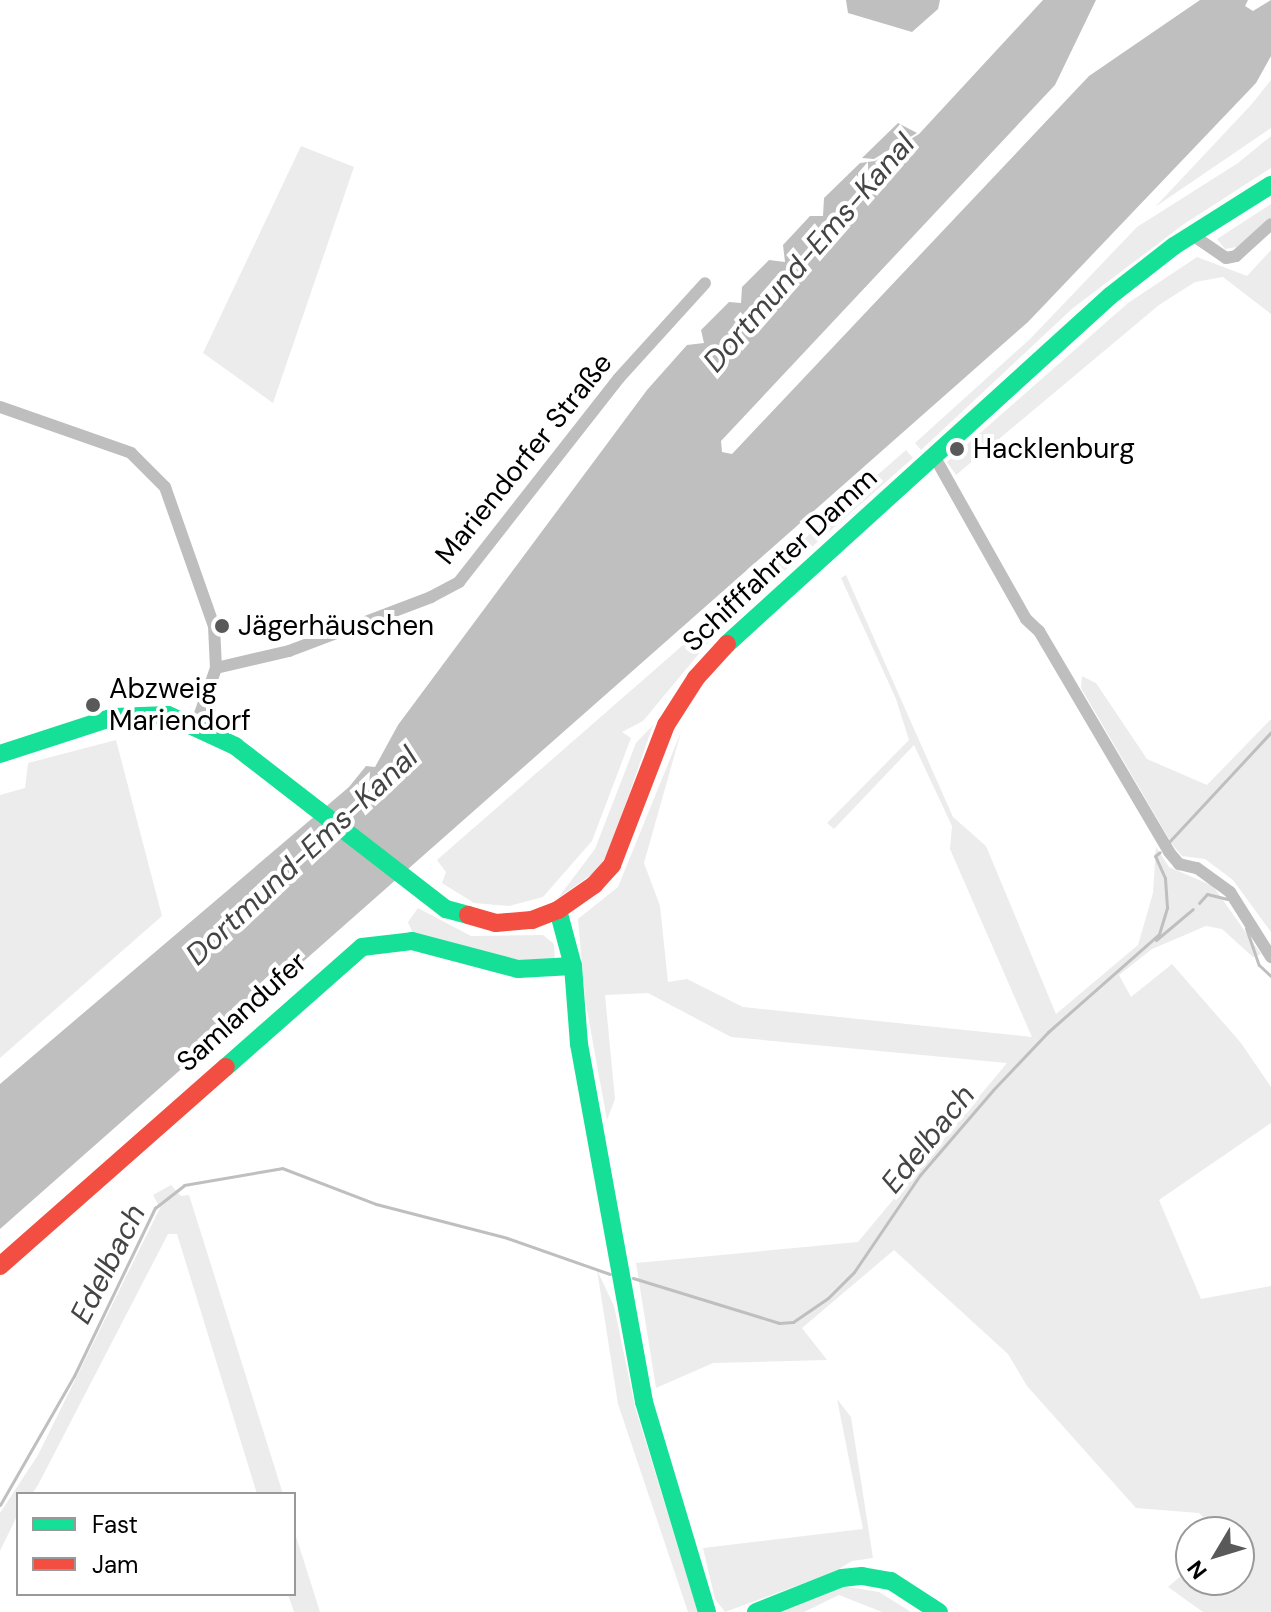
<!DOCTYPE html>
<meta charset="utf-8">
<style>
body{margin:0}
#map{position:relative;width:1271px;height:1612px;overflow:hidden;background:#fff;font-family:"DM Sans",sans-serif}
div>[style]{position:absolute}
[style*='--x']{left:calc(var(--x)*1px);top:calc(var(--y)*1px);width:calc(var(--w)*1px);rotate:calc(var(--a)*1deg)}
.green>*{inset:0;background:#ececec}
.water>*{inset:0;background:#bfbfbf}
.stream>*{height:3px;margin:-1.5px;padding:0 1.5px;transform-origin:1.5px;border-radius:1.5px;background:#bfbfbf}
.street>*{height:12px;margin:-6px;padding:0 6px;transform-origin:6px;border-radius:6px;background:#bebebe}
.fast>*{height:18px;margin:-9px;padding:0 9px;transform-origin:9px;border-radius:9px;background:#16e098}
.jam>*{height:18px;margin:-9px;padding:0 9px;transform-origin:9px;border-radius:9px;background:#f24e42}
.dots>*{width:22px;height:22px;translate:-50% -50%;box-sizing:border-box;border:4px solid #fff;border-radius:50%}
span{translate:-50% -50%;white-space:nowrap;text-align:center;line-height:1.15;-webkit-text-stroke:8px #fff;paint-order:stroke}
.poi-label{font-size:28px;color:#000}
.left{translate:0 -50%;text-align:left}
.street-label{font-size:28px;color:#000}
.water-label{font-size:30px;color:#444;font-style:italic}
.legend{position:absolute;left:16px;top:1492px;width:280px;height:104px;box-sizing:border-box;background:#fff;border:2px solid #999;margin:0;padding:10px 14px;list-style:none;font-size:24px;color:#000}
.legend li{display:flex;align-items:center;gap:16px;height:40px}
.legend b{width:40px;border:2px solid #999}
.north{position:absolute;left:1175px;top:1516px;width:80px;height:80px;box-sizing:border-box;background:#fff;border:2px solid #999;border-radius:50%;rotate:232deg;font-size:22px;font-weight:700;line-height:32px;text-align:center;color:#000}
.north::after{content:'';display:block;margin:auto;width:28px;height:36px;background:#595959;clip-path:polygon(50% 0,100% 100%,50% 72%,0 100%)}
</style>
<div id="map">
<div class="green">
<i style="clip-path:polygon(1271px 80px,1271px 128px,1155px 207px,1251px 105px)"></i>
<i style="clip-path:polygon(1271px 136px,1271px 168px,1184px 224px,1073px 308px,921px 450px,915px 443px,1030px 339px,1137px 227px,1238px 163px)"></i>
<i style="clip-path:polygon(301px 146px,354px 167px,273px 403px,203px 353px)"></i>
<i style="clip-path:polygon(1271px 204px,1271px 219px,1237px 247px,1225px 249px,1217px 239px)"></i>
<i style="clip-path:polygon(1271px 250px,1271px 314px,1223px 277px,1195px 282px,1159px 305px,956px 475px,947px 462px,1128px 303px,1197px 257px,1247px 276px)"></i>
<i style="clip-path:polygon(906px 450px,913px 458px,722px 626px,643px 721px,622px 732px,631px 738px,592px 841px,543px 897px,509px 906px,474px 903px,442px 883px,446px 872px,437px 860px)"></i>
<i style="clip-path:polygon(846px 575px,953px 817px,986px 846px,1056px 1014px,1138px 945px,1153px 893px,1156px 847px,1169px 867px,1213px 886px,1261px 954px,1253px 957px,1222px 929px,1206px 926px,1152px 949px,1119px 975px,1131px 997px,1172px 964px,1241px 1043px,1271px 1087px,1271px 1123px,1159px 1200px,1201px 1299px,1271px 1286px,1271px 1612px,1203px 1612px,1168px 1587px,1191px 1567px,1191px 1580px,1239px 1580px,1239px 1532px,1217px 1532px,1199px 1513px,1136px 1508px,1027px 1386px,1008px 1354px,894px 1250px,802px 1328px,827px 1360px,713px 1363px,656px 1388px,636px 1263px,858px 1242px,1007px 1063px,731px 1037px,648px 993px,605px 995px,615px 1099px,607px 1120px,585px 999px,578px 919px,618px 887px,681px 732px,644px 863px,660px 906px,668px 982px,687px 979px,743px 1007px,1032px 1037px,950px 849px,952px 826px,914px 745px,834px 829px,827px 823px,909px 740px,896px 699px,841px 578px)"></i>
<i style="clip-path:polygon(1082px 676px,1096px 683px,1147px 759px,1207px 785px,1271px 719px,1271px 932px,1233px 880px,1205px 859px,1182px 856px,1172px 844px,1081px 688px)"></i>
<i style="clip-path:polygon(653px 725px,609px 853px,595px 872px,558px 898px,595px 849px,636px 743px)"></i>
<i style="clip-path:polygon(116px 740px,162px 916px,0 1058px,0 795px,25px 788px,28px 763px)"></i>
<i style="clip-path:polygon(418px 908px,471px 936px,543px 935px,554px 944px,555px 961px,542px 966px,414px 936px,408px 922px)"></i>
<i style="clip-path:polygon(171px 1185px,181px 1196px,189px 1195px,283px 1494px,257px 1494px,177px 1234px,168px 1234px,38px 1485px,32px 1494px,18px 1494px,18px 1514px,0 1551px,0 1513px,38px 1455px,160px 1208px,153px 1195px)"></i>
<i style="clip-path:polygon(597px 1270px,614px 1306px,635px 1407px,698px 1612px,688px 1612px,618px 1404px)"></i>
<i style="clip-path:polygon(837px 1399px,851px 1417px,873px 1558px,852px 1561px,834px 1572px,725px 1612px,715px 1599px,703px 1548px,863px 1529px)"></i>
<i style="clip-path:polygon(294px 1530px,320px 1612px,294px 1612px,288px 1594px,294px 1594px)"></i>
<i style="clip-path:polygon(837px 1585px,879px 1592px,911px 1612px,882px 1612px,839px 1595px,804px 1612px,778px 1612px)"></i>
</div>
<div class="water">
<i style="clip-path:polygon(846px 0,940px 0,938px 9px,912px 32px,848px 13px)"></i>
<i style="clip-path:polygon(1043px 0,1096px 0,1055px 85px,721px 441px,722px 452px,732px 454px,1089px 76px,1200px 0,1248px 0,1245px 6px,1253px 11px,1271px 0,1271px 56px,1256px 83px,1028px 322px,0 1229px,0 1084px,349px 787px,366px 766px,375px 767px,398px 725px,647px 390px,687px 345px,704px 343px,701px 330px,729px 302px,741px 303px,742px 287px,769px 260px,785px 262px,783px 245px,810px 216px,823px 216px,824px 198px,860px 163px,875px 161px,919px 134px)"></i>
<i style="clip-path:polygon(898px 123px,917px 133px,874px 159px,862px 158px)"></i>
</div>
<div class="stream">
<i style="--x:1168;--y:843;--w:151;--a:-47.1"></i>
<i style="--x:1199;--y:903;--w:12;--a:-48"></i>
<i style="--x:1207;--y:894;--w:21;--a:14"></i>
<i style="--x:1246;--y:928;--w:39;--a:71"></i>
<i style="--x:1259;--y:965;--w:16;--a:43"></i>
<i style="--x:1156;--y:940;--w:48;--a:-40"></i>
<i style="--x:633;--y:1278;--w:153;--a:17.1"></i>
<i style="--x:779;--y:1323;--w:14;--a:-4"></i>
<i style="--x:793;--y:1322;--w:42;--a:-34.4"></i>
<i style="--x:828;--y:1298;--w:37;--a:-45"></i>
<i style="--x:854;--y:1272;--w:117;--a:-55.8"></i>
<i style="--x:920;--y:1175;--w:112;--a:-49.3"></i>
<i style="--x:993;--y:1090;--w:80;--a:-46.5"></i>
<i style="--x:1048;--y:1032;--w:148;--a:-41.4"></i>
<i style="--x:1159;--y:934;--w:28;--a:-73"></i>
<i style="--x:1167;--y:907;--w:29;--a:-94"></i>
<i style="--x:1165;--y:878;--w:24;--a:-114"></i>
<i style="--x:1155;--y:856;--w:6;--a:-39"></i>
<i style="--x:0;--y:1505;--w:149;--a:-60.2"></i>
<i style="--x:74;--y:1376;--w:187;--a:-64.3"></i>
<i style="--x:155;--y:1208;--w:37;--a:-38"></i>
<i style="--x:184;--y:1185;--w:99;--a:-9.8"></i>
<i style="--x:282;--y:1168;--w:101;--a:21"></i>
<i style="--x:376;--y:1204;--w:135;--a:14.5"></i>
<i style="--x:507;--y:1238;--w:109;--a:19.3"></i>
</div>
<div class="street">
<i style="--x:1191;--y:234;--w:42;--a:34.4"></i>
<i style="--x:1226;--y:258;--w:10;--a:-11"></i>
<i style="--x:1236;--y:256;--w:47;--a:-42.4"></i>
<i style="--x:0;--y:407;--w:139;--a:19.3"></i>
<i style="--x:131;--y:453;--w:48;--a:45"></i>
<i style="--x:165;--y:487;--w:147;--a:70.6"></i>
<i style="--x:214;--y:626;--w:42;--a:87.3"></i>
<i style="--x:216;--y:668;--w:60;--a:109.3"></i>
<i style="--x:933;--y:454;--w:189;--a:60.6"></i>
<i style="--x:1026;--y:619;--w:18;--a:43"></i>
<i style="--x:1039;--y:631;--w:256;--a:59.5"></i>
<i style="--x:1169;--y:852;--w:16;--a:50"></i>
<i style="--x:1179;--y:864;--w:18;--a:13"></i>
<i style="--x:1197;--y:868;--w:41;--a:36"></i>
<i style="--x:1230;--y:892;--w:77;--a:57.8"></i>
<i style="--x:216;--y:668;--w:75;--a:-13.1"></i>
<i style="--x:289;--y:651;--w:152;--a:-20.8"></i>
<i style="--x:431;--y:597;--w:32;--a:-28"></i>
<i style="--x:459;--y:582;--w:259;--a:-51.9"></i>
<i style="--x:619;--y:378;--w:128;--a:-47.8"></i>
</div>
<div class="fast">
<i style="--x:727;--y:644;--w:517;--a:-42.26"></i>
<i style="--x:1110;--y:296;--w:81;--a:-38"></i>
<i style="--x:1174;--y:246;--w:115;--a:-32.2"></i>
<i style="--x:0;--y:754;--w:120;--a:-18"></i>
<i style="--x:114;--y:717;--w:54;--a:-2.1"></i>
<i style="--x:168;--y:715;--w:74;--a:24.8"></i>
<i style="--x:235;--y:746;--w:267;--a:37.7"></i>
<i style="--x:446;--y:909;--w:23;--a:15"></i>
<i style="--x:558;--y:910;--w:58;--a:75"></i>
<i style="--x:573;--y:966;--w:78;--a:85.6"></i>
<i style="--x:579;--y:1044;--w:364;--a:79.7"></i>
<i style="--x:644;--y:1402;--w:219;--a:73.3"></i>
<i style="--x:226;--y:1067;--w:181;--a:-41.4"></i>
<i style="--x:362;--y:947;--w:50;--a:-6.8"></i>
<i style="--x:412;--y:941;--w:110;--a:14.8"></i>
<i style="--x:518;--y:969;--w:55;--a:-3.1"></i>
<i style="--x:756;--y:1612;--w:92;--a:-21.6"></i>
<i style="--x:842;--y:1578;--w:20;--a:-6"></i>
<i style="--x:862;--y:1576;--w:29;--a:10"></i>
<i style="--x:891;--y:1581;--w:57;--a:32.9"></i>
</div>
<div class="jam">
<i style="--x:468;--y:915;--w:29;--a:16"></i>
<i style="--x:496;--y:923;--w:36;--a:-5"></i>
<i style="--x:532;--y:920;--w:28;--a:-21"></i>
<i style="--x:558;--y:910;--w:44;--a:-34.8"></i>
<i style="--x:594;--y:885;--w:27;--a:-48"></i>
<i style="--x:612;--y:865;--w:150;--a:-68.9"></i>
<i style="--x:666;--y:725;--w:56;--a:-57.4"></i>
<i style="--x:696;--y:678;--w:46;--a:-47.6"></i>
<i style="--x:0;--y:1266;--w:301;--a:-41.4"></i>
</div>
<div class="dots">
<i style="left:957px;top:449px;background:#595959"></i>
<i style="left:222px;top:626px;background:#595959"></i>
<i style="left:93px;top:705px;background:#595959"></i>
</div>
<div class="poi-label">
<span class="left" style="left:973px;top:449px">Hacklenburg</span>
<span class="left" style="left:238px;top:626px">Jägerhäuschen</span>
<span class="left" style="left:109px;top:705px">Abzweig<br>Mariendorf</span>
</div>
<div class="street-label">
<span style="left:524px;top:459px;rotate:-51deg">Mariendorfer Straße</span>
<span style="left:780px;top:560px;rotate:-43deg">Schifffahrter Damm</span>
<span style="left:242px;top:1012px;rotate:-42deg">Samlandufer</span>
</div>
<div class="water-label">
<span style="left:809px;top:253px;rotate:-49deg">Dortmund-Ems-Kanal</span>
<span style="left:302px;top:856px;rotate:-43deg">Dortmund-Ems-Kanal</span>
<span style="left:928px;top:1139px;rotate:-51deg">Edelbach</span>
<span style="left:108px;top:1264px;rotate:-63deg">Edelbach</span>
</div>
<ul class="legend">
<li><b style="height:10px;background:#16e098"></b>Fast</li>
<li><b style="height:10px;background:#f24e42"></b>Jam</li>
</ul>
<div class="north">N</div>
</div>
